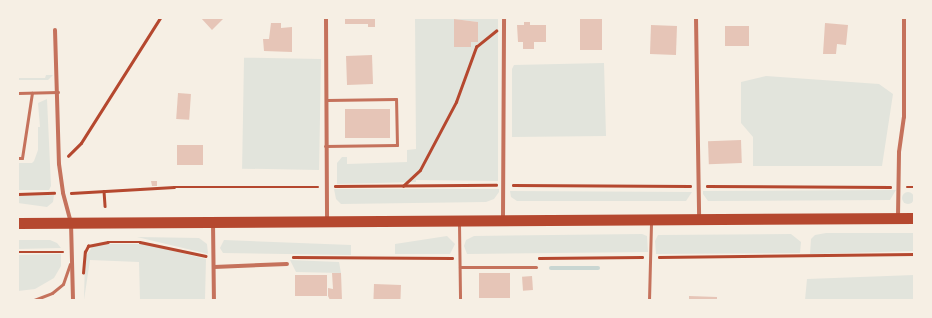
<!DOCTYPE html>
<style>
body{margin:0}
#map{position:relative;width:932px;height:318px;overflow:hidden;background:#f6efe4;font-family:"Roboto Condensed",sans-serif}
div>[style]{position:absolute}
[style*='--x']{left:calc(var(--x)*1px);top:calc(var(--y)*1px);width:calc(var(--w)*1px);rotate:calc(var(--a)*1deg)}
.green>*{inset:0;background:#e2e4dc;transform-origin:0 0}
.round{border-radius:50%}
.stream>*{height:4.5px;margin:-2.25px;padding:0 2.25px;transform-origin:2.25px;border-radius:2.25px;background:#c9d6d2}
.building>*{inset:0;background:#e6c5b7;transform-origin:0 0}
.path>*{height:2.5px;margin:-1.25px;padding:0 1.25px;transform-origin:1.25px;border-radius:1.25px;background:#b5482f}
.service>*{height:3px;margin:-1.5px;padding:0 1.5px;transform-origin:1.5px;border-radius:1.5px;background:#c5725c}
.minor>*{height:4px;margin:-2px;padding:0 2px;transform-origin:2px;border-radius:2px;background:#c5725c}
.trunk>*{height:11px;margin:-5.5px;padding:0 5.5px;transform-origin:5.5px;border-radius:5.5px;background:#b5482f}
span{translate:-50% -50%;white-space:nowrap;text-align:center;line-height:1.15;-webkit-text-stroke:4px #f6efe4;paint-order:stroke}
.frame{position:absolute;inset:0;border:19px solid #f6efe4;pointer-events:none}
</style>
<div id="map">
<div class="green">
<i style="clip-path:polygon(evenodd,415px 18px,498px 18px,498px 181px,416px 180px,416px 182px,337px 184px,337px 163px,342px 157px,347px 157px,347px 164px,407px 162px,407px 150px,416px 149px,415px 18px,454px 19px,478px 22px,478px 42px,471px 42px,471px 47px,454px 47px,454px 19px)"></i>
<i style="left:321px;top:59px;width:111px;height:77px;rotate:91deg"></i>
<i style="clip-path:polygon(604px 63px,606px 136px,512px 137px,512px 69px,514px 65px)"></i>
<i style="clip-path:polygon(46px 75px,53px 75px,48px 80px,18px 80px,18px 78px,45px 78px)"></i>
<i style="clip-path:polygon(766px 76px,879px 84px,893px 94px,882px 166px,753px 166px,753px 137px,741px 123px,741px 82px)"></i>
<i style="clip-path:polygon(47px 99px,51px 186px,49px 190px,18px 190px,18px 163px,32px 163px,34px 161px,38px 150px,38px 127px,40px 127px,38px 103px)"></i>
<i style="clip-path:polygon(334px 189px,499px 189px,499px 192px,494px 199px,486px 202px,341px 204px,336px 199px)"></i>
<i style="clip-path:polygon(896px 190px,890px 200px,708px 201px,703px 194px,703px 191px)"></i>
<i style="clip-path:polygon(510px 191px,692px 192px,686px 201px,517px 201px,511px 197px)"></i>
<i class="round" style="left:902px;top:192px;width:12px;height:12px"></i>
<i style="clip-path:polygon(54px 195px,53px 202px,47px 207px,18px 203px,18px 196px)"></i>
<i style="clip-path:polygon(826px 233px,914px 233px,914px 251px,810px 254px,811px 239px,815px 235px)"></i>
<i style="clip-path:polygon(642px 234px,647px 236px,648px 252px,467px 254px,464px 246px,466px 240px,474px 236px)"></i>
<i style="clip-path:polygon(791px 234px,801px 242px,800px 253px,656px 254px,655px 241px,658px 235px)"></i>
<i style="clip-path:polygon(447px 236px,455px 244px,450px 254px,395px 254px,395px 244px)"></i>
<i style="clip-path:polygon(137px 237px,199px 238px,207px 244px,208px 254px)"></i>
<i style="clip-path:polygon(18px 240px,50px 240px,57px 243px,61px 248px,18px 249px)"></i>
<i style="clip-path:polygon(224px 240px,351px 245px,351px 255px,223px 253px,220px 248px)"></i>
<i style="clip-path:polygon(101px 244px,145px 244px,206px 259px,205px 300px,140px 300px,139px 262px,90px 260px,84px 300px,85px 257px,93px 246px)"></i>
<i style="clip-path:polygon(61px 254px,61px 266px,54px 278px,35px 289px,18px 291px,18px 255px)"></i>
<i style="clip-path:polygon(290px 260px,339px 262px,341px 273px,296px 272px)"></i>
<i style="clip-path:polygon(914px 275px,914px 300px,805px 300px,807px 279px)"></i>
</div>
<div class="stream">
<i style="--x:551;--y:268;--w:47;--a:0"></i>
</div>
<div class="building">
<i style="clip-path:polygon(201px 18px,224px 18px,212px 30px)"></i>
<i style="clip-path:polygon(345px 18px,375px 18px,375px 27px,368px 27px,368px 24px,345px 24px)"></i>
<i style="left:580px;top:18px;width:22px;height:32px"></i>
<i style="clip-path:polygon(454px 19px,478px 22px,478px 42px,471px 42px,471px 47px,454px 47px)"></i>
<i style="clip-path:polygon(524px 22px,530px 22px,530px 25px,546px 25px,546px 42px,534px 42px,534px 49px,523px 49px,523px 42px,518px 42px,517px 25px,524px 25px)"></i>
<i style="clip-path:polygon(271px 23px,281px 23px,281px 28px,292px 27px,292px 52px,264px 51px,263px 39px,269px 39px)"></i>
<i style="clip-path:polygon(825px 23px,848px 25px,846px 45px,837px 44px,836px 54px,823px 54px)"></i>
<i style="left:651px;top:25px;width:26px;height:29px;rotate:2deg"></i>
<i style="left:749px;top:26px;width:20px;height:24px;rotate:90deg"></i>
<i style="left:372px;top:55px;width:29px;height:26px;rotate:88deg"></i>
<i style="left:178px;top:93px;width:13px;height:26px;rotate:4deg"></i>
<i style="left:345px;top:109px;width:45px;height:29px"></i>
<i style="left:741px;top:140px;width:23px;height:33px;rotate:88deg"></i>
<i style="left:177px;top:145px;width:26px;height:20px"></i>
<i style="clip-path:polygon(151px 181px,157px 181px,157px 186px,152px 186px)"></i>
<i style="clip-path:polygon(332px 273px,341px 273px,342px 300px,330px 300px,328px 296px,328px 288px,333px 289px)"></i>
<i style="left:510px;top:273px;width:25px;height:31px;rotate:90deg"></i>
<i style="left:295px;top:275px;width:32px;height:21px"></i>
<i style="left:532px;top:276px;width:14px;height:10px;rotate:86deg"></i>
<i style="left:374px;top:284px;width:27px;height:16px;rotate:2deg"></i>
<i style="clip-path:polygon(689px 296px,717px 297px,717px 300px,689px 300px)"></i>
</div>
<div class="path">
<i style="--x:68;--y:156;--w:18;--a:-45"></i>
<i style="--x:81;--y:143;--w:148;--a:-57.7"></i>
<i style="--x:513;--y:185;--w:177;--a:0.3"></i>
<i style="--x:335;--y:186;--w:161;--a:-0.4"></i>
<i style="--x:403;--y:186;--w:23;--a:-43"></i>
<i style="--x:420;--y:170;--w:77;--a:-62.1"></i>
<i style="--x:456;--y:102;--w:59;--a:-70"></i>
<i style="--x:476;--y:47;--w:26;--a:-39"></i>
<i style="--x:707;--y:186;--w:183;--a:0.3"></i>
<i style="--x:907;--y:187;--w:7;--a:0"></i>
<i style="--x:104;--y:191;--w:15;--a:86"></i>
<i style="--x:71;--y:193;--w:103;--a:-3.3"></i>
<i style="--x:174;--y:187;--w:144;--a:0"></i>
<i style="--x:18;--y:194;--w:36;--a:-2"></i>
<i style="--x:18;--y:252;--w:45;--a:0"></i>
<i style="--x:293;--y:257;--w:159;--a:0.4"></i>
<i style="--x:659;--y:257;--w:255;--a:-0.7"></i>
<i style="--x:539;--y:258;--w:103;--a:-0.6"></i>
<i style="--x:83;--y:273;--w:21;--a:-85"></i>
<i style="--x:85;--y:252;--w:7;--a:-63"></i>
<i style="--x:88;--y:246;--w:20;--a:-11"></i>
<i style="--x:108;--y:242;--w:32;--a:0"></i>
<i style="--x:140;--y:242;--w:67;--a:12"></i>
</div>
<div class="service">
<i style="--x:18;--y:93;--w:40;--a:-1.4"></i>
<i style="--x:325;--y:146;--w:72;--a:-0.8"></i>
<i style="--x:397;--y:145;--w:46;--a:-91.2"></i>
<i style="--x:396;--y:99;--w:69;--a:179.2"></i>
<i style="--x:18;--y:158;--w:4;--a:0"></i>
<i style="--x:22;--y:158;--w:66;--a:-81.3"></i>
<i style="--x:459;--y:224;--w:76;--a:89.2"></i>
<i style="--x:460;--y:267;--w:76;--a:0"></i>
<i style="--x:34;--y:300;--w:19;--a:-21"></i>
<i style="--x:52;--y:293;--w:14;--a:-39"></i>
<i style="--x:63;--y:284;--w:21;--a:-71"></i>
<i style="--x:649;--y:300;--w:78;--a:-88.5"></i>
</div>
<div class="minor">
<i style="--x:326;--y:18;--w:202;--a:89.7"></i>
<i style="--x:696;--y:18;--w:200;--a:89.1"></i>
<i style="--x:55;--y:30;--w:134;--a:88.3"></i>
<i style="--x:59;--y:164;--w:29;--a:82"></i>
<i style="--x:63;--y:193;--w:31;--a:75"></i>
<i style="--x:71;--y:223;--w:77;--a:88.5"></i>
<i style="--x:898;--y:217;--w:65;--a:-89.1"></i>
<i style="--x:899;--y:152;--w:35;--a:-82"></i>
<i style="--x:904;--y:117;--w:99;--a:-90"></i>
<i style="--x:503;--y:218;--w:200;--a:-89.7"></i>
<i style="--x:213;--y:222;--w:78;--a:89.3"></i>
<i style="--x:214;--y:267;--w:73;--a:-2.4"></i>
</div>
<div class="trunk">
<i style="--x:18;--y:223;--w:896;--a:-0.32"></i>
</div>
<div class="frame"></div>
</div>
